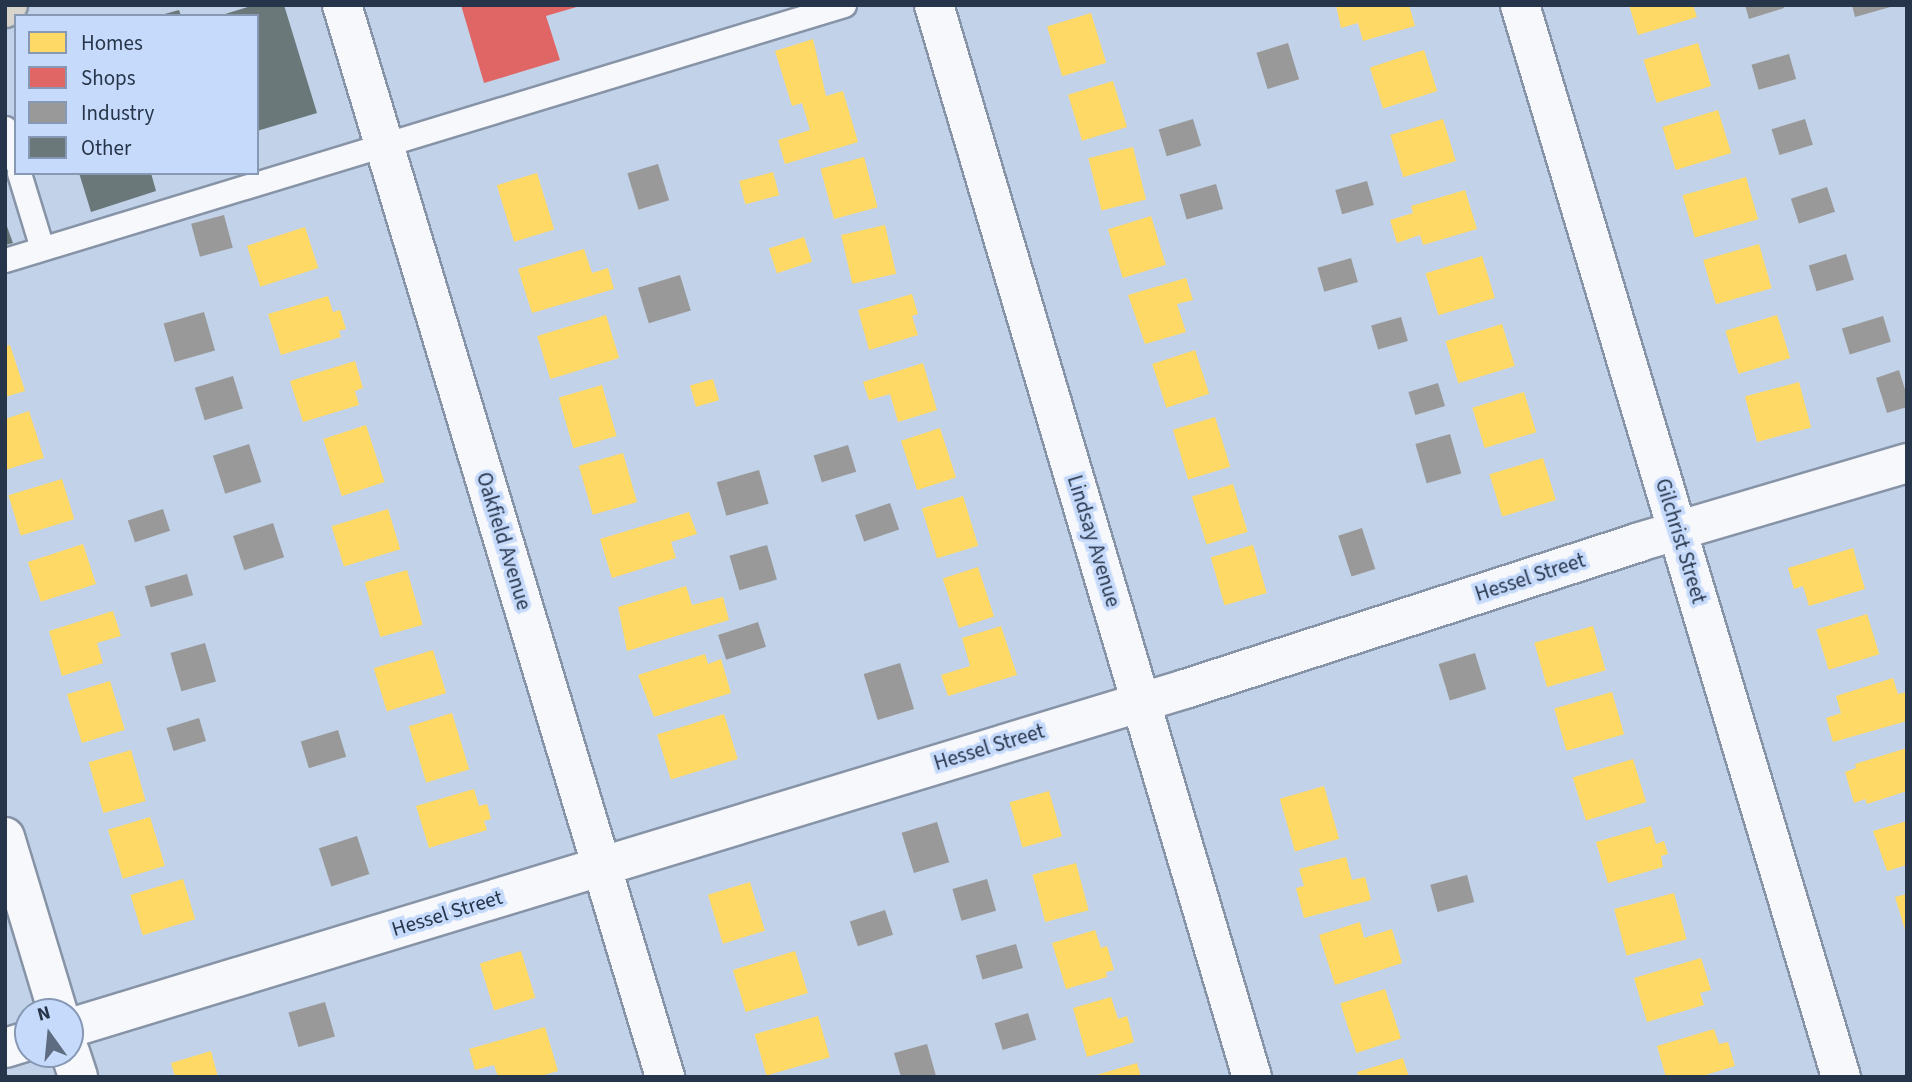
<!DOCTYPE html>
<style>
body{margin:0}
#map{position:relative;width:1912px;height:1082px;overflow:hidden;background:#c2d2e8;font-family:"Source Sans 3",sans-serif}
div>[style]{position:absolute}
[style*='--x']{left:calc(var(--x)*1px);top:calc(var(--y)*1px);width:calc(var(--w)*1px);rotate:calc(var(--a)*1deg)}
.homes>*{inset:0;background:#ffd966;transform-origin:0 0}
.shops>*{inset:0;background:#e06666}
.industry>*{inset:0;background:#999;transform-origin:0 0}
.building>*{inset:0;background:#6b7879}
.roads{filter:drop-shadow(2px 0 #8793a6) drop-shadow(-2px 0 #8793a6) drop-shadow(0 2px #8793a6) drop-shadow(0 -2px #8793a6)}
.service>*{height:23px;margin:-11.5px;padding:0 11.5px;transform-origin:11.5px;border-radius:11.5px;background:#f6f8fc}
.minor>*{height:38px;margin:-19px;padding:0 19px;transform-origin:19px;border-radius:19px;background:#f6f8fc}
.trunk>*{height:38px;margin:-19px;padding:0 19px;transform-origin:19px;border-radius:19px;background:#d8d5cd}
span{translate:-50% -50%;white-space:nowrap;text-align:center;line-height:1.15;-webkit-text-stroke:7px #c6dafb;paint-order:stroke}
.street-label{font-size:21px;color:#27354a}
.frame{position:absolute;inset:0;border:7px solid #27354a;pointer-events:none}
.legend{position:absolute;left:14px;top:14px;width:245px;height:161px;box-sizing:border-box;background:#c6dafb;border:2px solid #8698b4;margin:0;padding:9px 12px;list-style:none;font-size:21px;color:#27354a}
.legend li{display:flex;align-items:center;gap:14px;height:35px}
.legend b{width:35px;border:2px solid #8698b4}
.north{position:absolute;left:14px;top:998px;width:70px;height:70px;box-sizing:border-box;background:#c6dafb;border:2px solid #8698b4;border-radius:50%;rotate:345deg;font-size:19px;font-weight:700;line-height:28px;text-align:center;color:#27354a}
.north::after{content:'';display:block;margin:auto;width:24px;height:32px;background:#5d6c81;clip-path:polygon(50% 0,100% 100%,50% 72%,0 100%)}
</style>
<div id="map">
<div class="homes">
<i style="clip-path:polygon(1336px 5px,1409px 5px,1415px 26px,1363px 41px,1358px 23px,1341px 28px)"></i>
<i style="clip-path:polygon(1629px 5px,1693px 5px,1697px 17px,1638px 35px)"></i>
<i style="left:1091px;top:13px;width:52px;height:46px;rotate:73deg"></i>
<i style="clip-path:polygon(813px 39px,826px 96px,843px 91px,858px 142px,785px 164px,778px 140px,810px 130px,802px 103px,792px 106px,775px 51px)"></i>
<i style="left:1698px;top:43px;width:45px;height:57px;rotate:73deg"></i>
<i style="left:1424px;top:50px;width:43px;height:57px;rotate:72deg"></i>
<i style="left:1113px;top:81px;width:48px;height:47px;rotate:73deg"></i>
<i style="left:1718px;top:110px;width:45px;height:58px;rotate:73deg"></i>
<i style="left:1443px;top:119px;width:44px;height:55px;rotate:73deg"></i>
<i style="left:1133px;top:147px;width:54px;height:46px;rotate:76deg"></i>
<i style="left:864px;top:157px;width:52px;height:45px;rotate:75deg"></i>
<i style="left:773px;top:172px;width:24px;height:35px;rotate:75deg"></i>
<i style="left:537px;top:173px;width:59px;height:42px;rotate:73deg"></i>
<i style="left:1746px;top:177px;width:44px;height:66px;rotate:74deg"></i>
<i style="clip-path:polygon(1465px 190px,1477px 229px,1423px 245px,1420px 235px,1397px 243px,1390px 220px,1413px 213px,1411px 206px)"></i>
<i style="left:1151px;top:216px;width:51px;height:45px;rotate:73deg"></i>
<i style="left:885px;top:225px;width:50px;height:45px;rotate:77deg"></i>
<i style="left:305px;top:227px;width:43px;height:61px;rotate:72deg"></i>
<i style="left:804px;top:237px;width:26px;height:37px;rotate:72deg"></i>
<i style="left:1759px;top:244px;width:46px;height:58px;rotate:74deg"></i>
<i style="clip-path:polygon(584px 249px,592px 273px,608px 268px,614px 289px,532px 313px,518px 269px)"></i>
<i style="left:1482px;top:256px;width:44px;height:59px;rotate:73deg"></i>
<i style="clip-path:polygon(1186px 278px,1193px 300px,1177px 304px,1186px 332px,1145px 344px,1128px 295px)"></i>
<i style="clip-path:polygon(912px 294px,918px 314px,912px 316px,918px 335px,869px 350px,858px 310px)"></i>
<i style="clip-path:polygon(328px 296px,333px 312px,340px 310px,346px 329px,339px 331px,341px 337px,281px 355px,268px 314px)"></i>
<i style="left:606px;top:315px;width:45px;height:72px;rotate:73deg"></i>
<i style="left:1777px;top:315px;width:45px;height:54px;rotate:73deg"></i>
<i style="left:1502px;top:324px;width:44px;height:59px;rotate:73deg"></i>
<i style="clip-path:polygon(10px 345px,25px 391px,5px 397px,5px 346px)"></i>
<i style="left:1195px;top:350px;width:46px;height:45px;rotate:72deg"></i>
<i style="clip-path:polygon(355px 361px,363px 388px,355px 391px,359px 405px,303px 422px,290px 381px)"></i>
<i style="clip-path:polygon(923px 363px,937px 410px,898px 422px,890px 394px,869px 400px,863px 382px)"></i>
<i style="left:713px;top:379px;width:22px;height:24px;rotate:74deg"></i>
<i style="left:1799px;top:382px;width:47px;height:56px;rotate:75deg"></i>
<i style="left:602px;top:385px;width:53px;height:45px;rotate:74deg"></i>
<i style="left:1524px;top:392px;width:42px;height:54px;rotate:73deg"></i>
<i style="clip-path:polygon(29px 411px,44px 458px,5px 470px,5px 419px)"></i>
<i style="left:1215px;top:417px;width:52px;height:44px;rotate:73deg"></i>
<i style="left:366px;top:425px;width:60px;height:45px;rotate:72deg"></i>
<i style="left:940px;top:428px;width:52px;height:41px;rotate:72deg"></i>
<i style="left:623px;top:453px;width:51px;height:46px;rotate:74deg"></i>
<i style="left:1543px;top:458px;width:44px;height:56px;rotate:73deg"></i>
<i style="left:62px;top:479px;width:42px;height:56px;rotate:73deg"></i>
<i style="left:1233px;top:484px;width:50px;height:43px;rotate:73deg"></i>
<i style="left:963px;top:496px;width:52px;height:43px;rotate:73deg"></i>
<i style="left:388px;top:509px;width:42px;height:59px;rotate:73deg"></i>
<i style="clip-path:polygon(689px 512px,697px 534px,671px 542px,676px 558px,612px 578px,600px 539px)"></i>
<i style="left:83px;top:544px;width:42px;height:58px;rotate:72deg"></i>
<i style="left:1253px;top:545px;width:50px;height:44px;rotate:74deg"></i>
<i style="clip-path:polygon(1853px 548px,1865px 589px,1809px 606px,1803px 586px,1794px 589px,1788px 568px)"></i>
<i style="left:978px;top:567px;width:52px;height:37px;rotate:72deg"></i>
<i style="left:407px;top:570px;width:57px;height:44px;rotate:74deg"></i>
<i style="clip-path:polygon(686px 586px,692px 605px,723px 597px,729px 620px,627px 651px,618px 607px)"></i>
<i style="clip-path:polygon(113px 611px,121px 636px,97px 643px,103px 663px,62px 676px,49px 631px)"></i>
<i style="left:1867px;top:614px;width:42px;height:53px;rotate:73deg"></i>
<i style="clip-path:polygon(1001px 626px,1017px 675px,948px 696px,941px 675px,970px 666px,962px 638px)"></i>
<i style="left:1593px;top:626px;width:46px;height:61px;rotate:74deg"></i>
<i style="left:433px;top:650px;width:45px;height:62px;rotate:73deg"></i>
<i style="clip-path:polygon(705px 654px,708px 664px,721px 659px,731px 693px,654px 717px,638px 675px)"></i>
<i style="clip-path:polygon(1893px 678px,1898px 694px,1907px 692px,1907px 721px,1833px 742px,1826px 718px,1841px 713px,1836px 696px)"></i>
<i style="left:110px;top:681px;width:51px;height:45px;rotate:73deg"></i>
<i style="left:1612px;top:692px;width:44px;height:60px;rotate:74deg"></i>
<i style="left:452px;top:713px;width:59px;height:45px;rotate:73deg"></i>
<i style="left:724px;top:714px;width:47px;height:70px;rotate:73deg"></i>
<i style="clip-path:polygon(1907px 748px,1907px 791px,1867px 804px,1865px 799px,1854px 803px,1845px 772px,1856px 768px,1855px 764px)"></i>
<i style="left:131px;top:750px;width:53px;height:44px;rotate:74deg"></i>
<i style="left:1633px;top:759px;width:45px;height:63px;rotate:73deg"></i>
<i style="left:1324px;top:786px;width:55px;height:46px;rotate:74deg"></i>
<i style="clip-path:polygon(474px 789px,479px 806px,487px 804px,491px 819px,484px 821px,487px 830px,429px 848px,416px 806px)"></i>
<i style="left:1049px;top:791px;width:47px;height:41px;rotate:74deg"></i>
<i style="left:150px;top:817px;width:51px;height:44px;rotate:73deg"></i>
<i style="clip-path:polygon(1907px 821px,1907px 865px,1887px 871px,1873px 831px)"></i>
<i style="clip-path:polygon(1651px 826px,1656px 844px,1664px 841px,1668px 854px,1661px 856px,1663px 867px,1608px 883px,1596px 842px)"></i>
<i style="clip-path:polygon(1346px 857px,1352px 880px,1365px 877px,1371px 900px,1304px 918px,1296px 888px,1304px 886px,1299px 869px)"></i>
<i style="left:1076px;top:863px;width:49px;height:45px;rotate:75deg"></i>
<i style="left:183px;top:879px;width:42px;height:55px;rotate:73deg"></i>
<i style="left:750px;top:882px;width:51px;height:44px;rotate:73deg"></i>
<i style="left:1674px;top:893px;width:48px;height:62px;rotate:75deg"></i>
<i style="clip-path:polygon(1907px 894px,1907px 933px,1906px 933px,1895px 897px)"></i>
<i style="clip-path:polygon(1360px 922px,1364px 938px,1392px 929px,1402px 963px,1335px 985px,1319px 935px)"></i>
<i style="clip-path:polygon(1095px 930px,1101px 948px,1107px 946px,1114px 970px,1106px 972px,1107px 977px,1066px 989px,1052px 943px)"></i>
<i style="left:521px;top:951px;width:49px;height:43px;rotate:73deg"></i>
<i style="left:795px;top:951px;width:44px;height:65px;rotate:73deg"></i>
<i style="clip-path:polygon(1701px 958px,1711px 990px,1700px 993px,1704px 1005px,1647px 1022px,1634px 978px)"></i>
<i style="left:1385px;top:989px;width:52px;height:47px;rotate:72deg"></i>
<i style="clip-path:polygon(1111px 997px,1118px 1019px,1127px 1016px,1134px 1042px,1087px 1057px,1073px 1008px)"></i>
<i style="left:818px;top:1016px;width:43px;height:66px;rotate:74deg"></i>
<i style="clip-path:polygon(545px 1027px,558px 1071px,537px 1077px,498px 1077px,494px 1065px,475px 1070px,469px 1049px)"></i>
<i style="clip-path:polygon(1714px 1029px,1719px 1044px,1728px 1042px,1735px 1066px,1699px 1077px,1666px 1077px,1657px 1046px)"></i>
<i style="clip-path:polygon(211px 1051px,218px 1077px,175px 1077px,171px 1063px)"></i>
<i style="clip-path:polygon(1403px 1058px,1409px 1077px,1359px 1077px,1357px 1072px)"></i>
<i style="clip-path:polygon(1137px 1063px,1141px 1077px,1093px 1077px,1093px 1076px)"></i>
</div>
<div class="shops">
<i style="clip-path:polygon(461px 5px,580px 5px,580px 6px,546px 16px,560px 60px,484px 83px)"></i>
</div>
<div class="industry">
<i style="clip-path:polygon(1745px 5px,1783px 5px,1784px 8px,1749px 19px)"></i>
<i style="clip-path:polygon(1852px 5px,1894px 5px,1894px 6px,1855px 17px)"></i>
<i style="left:1288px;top:43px;width:38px;height:33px;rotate:73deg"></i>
<i style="left:1789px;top:54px;width:26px;height:39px;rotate:74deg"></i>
<i style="left:1193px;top:119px;width:28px;height:36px;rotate:73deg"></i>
<i style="left:1805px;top:119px;width:27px;height:35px;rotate:73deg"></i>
<i style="left:658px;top:164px;width:38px;height:32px;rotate:73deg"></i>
<i style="left:1367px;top:181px;width:25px;height:33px;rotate:74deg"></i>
<i style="left:1216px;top:184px;width:26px;height:38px;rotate:74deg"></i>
<i style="left:1827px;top:187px;width:26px;height:38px;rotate:72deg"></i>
<i style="left:224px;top:215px;width:34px;height:34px;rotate:75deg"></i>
<i style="left:1846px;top:254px;width:27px;height:39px;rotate:73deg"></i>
<i style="left:1351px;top:258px;width:25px;height:35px;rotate:74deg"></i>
<i style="left:680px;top:275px;width:37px;height:44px;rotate:73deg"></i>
<i style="left:204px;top:312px;width:40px;height:42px;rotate:74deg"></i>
<i style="left:1883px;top:316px;width:27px;height:43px;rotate:73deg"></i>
<i style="left:1401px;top:317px;width:25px;height:31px;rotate:74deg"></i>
<i style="clip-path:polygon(1899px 370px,1907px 396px,1907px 407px,1887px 413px,1876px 378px)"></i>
<i style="left:233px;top:376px;width:34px;height:40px;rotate:73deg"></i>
<i style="left:1438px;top:383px;width:24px;height:31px;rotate:73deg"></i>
<i style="left:1450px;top:434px;width:41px;height:36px;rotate:74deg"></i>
<i style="left:249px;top:444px;width:40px;height:38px;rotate:72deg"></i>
<i style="left:848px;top:445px;width:28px;height:36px;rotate:73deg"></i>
<i style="left:759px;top:470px;width:35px;height:44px;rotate:74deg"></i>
<i style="left:890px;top:503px;width:28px;height:37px;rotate:71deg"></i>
<i style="left:163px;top:509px;width:23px;height:37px;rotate:72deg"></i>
<i style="left:273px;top:523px;width:36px;height:42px;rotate:72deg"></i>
<i style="left:1362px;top:528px;width:43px;height:25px;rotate:72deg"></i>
<i style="left:767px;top:545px;width:36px;height:39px;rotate:74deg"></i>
<i style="left:187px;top:574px;width:22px;height:44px;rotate:74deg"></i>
<i style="left:758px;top:622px;width:26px;height:42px;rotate:72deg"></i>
<i style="left:205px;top:643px;width:40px;height:36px;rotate:74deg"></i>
<i style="left:1475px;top:653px;width:38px;height:38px;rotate:73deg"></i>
<i style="left:900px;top:663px;width:48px;height:38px;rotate:73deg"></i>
<i style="left:199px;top:718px;width:24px;height:34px;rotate:73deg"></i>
<i style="left:338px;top:730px;width:28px;height:39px;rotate:73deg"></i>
<i style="left:937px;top:822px;width:42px;height:37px;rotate:73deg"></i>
<i style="left:357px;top:836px;width:40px;height:40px;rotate:72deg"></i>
<i style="left:1467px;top:875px;width:28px;height:38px;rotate:75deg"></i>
<i style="left:987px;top:879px;width:33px;height:36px;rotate:74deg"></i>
<i style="left:885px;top:910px;width:26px;height:37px;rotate:72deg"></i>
<i style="left:1016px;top:944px;width:25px;height:42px;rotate:74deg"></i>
<i style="left:325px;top:1002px;width:36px;height:38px;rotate:74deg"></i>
<i style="left:1028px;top:1013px;width:28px;height:35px;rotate:73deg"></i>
<i style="clip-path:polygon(927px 1044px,936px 1076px,901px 1077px,894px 1053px)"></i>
</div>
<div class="building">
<i style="clip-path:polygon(254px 5px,284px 5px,317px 113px,257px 131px,257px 16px,222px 15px)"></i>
<i style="clip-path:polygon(179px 10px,181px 16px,161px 16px,161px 15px)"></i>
<i style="clip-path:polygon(79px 173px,151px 173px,156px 191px,91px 212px)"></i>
<i style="clip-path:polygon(5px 221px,13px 243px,5px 245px)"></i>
</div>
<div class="roads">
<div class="service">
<i style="--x:5;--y:128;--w:36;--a:72"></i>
<i style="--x:19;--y:173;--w:78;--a:73"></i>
<i style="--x:5;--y:260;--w:877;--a:-16.91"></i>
</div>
<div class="minor">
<i style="--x:342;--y:5;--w:1120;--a:73.23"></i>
<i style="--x:934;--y:5;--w:1118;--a:73.48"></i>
<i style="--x:1520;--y:5;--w:1119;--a:73.33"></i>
<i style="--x:5;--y:837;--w:183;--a:73.2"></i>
<i style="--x:70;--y:1028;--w:1165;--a:-16.91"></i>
<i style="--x:1185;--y:689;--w:477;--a:-17.9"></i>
<i style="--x:1639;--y:542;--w:279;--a:-16.4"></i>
<i style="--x:5;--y:1048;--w:24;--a:-17"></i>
<i style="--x:70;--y:1052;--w:26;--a:72"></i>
</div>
<div class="trunk">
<i style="--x:5;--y:8;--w:4;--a:-45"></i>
</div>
</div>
<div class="street-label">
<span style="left:504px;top:541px;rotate:73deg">Oakfield Avenue</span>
<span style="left:1094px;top:541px;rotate:73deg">Lindsay Avenue</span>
<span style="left:1681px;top:541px;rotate:73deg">Gilchrist Street</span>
<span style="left:1530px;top:577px;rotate:-18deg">Hessel Street</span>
<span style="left:989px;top:747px;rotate:-17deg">Hessel Street</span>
<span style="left:447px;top:913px;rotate:-17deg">Hessel Street</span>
</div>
<div class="frame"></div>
<ul class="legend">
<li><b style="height:19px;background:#ffd966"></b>Homes</li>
<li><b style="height:19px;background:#e06666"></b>Shops</li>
<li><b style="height:19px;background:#999"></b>Industry</li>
<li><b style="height:19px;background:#6b7879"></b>Other</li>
</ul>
<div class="north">N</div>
</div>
